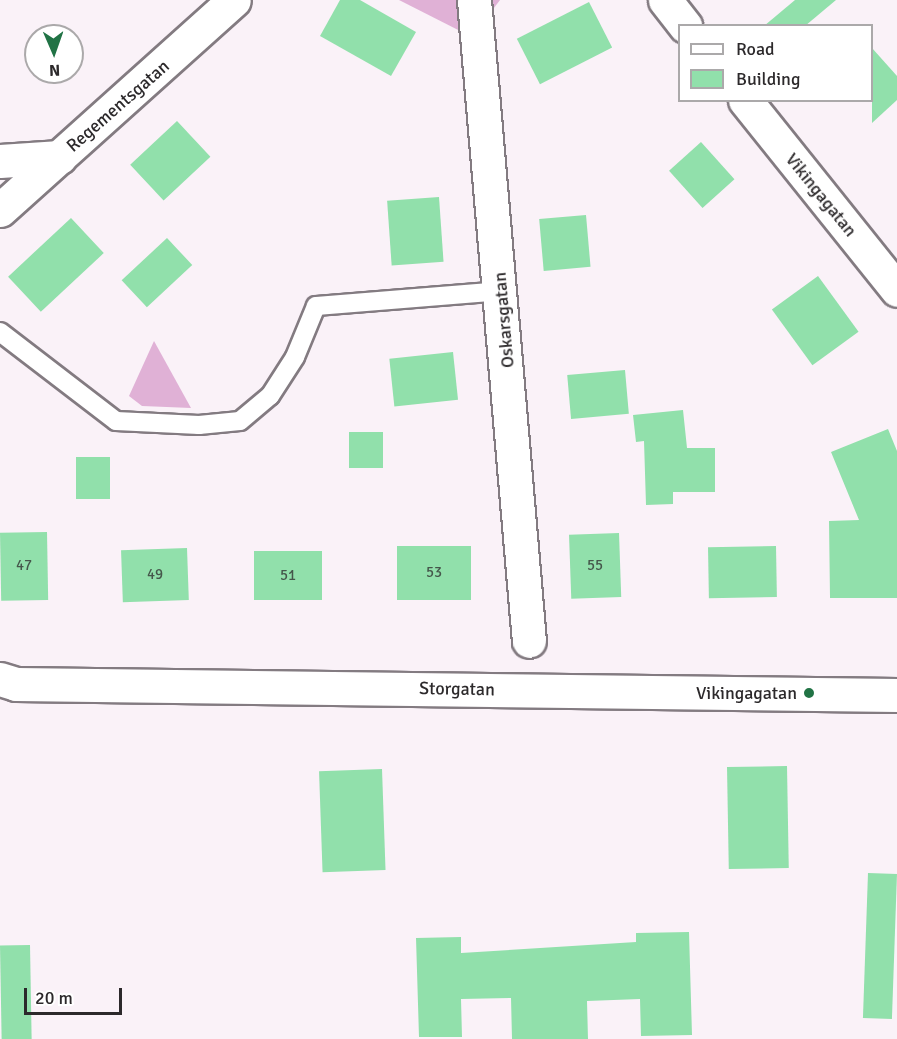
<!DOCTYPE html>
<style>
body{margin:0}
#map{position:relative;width:897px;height:1039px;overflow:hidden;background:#faf2f8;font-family:Signika,sans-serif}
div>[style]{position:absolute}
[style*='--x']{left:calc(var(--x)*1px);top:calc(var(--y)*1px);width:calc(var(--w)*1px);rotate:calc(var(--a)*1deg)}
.green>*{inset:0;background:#e0b1d6}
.building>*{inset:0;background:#91e0ab;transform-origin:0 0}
.roads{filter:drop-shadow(2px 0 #837b81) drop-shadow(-2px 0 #837b81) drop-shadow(0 2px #837b81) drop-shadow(0 -2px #837b81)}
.service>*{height:18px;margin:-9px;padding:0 9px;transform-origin:9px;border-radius:9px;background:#fff}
.minor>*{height:33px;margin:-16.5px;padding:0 16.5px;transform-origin:16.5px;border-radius:16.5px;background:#fff}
.secondary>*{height:33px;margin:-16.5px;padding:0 16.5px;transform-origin:16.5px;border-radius:16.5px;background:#fff}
.dots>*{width:16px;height:16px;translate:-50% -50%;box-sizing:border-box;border:3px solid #fff;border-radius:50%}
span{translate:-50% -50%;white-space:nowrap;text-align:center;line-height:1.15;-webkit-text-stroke:4.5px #fff;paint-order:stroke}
.number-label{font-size:15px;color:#45574b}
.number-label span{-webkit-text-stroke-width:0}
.street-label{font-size:18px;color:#2c292b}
.poi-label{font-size:18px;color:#2c292b}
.right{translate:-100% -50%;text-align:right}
.legend{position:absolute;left:678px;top:24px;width:195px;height:78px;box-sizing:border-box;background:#fff;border:2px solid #aba9aa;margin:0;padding:8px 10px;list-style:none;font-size:18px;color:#2c292b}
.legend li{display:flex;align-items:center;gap:12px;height:30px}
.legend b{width:30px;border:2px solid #aba9aa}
.north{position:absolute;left:24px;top:24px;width:60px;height:60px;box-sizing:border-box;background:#fff;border:2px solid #aba9aa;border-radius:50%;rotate:178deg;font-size:16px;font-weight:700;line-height:24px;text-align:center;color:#2c292b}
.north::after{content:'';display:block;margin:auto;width:21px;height:27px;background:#217345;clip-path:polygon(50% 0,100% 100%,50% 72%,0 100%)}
.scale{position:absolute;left:24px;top:988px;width:98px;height:27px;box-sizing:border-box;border:3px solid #2c292b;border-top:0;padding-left:8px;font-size:18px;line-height:21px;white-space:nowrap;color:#2c292b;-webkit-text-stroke:4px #fff;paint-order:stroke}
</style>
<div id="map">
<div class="green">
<i style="clip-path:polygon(399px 0,500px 0,472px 37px)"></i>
<i style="clip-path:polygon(154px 341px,191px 408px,142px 406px,129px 396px)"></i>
</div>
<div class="building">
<i style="clip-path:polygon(340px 0,360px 0,416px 32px,391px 76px,320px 36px)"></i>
<i style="clip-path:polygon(795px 0,836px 0,805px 26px,764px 26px)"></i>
<i style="left:589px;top:2px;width:51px;height:81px;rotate:63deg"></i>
<i style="clip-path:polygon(872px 48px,897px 76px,897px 100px,872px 123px)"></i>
<i style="left:177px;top:121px;width:49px;height:64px;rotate:47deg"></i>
<i style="left:701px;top:142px;width:50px;height:43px;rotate:48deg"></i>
<i style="left:439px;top:197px;width:65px;height:52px;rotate:86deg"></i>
<i style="left:586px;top:215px;width:52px;height:47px;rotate:85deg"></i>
<i style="left:71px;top:218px;width:48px;height:86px;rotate:47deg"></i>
<i style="left:167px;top:238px;width:37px;height:62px;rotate:47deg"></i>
<i style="left:818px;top:276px;width:69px;height:57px;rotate:54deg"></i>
<i style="left:453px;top:352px;width:48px;height:64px;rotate:84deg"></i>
<i style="left:625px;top:370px;width:44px;height:58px;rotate:85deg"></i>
<i style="clip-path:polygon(683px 410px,687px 448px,715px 448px,715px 492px,673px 492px,673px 504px,646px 505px,644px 441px,636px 442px,633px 415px)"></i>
<i style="clip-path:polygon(888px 429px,897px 451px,897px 598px,830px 598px,829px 521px,859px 520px,831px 452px)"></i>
<i style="left:349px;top:432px;width:34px;height:36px"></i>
<i style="left:110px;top:457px;width:42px;height:34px;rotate:90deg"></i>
<i style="left:47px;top:532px;width:68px;height:47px;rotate:89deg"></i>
<i style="left:619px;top:533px;width:64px;height:50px;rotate:88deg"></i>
<i style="left:397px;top:546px;width:74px;height:54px"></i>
<i style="left:776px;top:546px;width:51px;height:68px;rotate:89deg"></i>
<i style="left:187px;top:548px;width:52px;height:66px;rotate:88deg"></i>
<i style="left:322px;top:551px;width:49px;height:68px;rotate:90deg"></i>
<i style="left:787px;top:766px;width:102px;height:60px;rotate:89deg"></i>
<i style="left:382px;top:769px;width:101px;height:63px;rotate:88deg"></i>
<i style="left:868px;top:873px;width:29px;height:145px;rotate:2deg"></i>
<i style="clip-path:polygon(689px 932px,692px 1035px,641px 1036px,640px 999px,587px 1001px,588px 1039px,512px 1039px,511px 998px,461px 999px,462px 1037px,419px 1037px,416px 938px,461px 937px,461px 953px,636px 942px,636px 933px)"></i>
<i style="left:30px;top:945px;width:94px;height:30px;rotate:89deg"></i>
</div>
<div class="roads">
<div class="service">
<i style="--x:0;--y:332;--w:146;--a:37.5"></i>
<i style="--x:116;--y:421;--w:83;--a:2.8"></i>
<i style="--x:199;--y:425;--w:41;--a:-5.6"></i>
<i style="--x:240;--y:421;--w:39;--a:-40"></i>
<i style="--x:270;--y:396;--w:46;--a:-57.3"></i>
<i style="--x:295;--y:357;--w:55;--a:-67.6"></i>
<i style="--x:316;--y:306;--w:187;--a:-4.6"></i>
</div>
<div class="minor">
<i style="--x:474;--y:0;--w:643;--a:85.1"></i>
<i style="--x:665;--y:0;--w:33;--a:52"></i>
<i style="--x:745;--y:100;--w:243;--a:51.3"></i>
<i style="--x:0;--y:161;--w:60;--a:-3.8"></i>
<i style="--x:0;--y:210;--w:314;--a:-41.9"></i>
</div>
<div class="secondary">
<i style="--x:0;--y:679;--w:17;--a:17"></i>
<i style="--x:16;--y:684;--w:881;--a:0.72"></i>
</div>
</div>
<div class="dots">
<i style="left:809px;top:693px;background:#217345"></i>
</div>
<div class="number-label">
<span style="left:24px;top:566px">47</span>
<span style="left:595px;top:566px">55</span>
<span style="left:434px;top:573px">53</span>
<span style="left:155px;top:575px">49</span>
<span style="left:288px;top:576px">51</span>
</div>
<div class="street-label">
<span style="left:118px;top:106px;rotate:-41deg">Regementsgatan</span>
<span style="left:821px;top:195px;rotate:51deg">Vikingagatan</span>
<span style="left:504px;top:320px;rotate:-95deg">Oskarsgatan</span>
<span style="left:457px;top:689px;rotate:1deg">Storgatan</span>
</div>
<div class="poi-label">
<span class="right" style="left:797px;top:693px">Vikingagatan</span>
</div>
<ul class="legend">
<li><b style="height:8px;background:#fff"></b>Road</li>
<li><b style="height:16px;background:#91e0ab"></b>Building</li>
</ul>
<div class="north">N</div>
<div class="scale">20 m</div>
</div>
